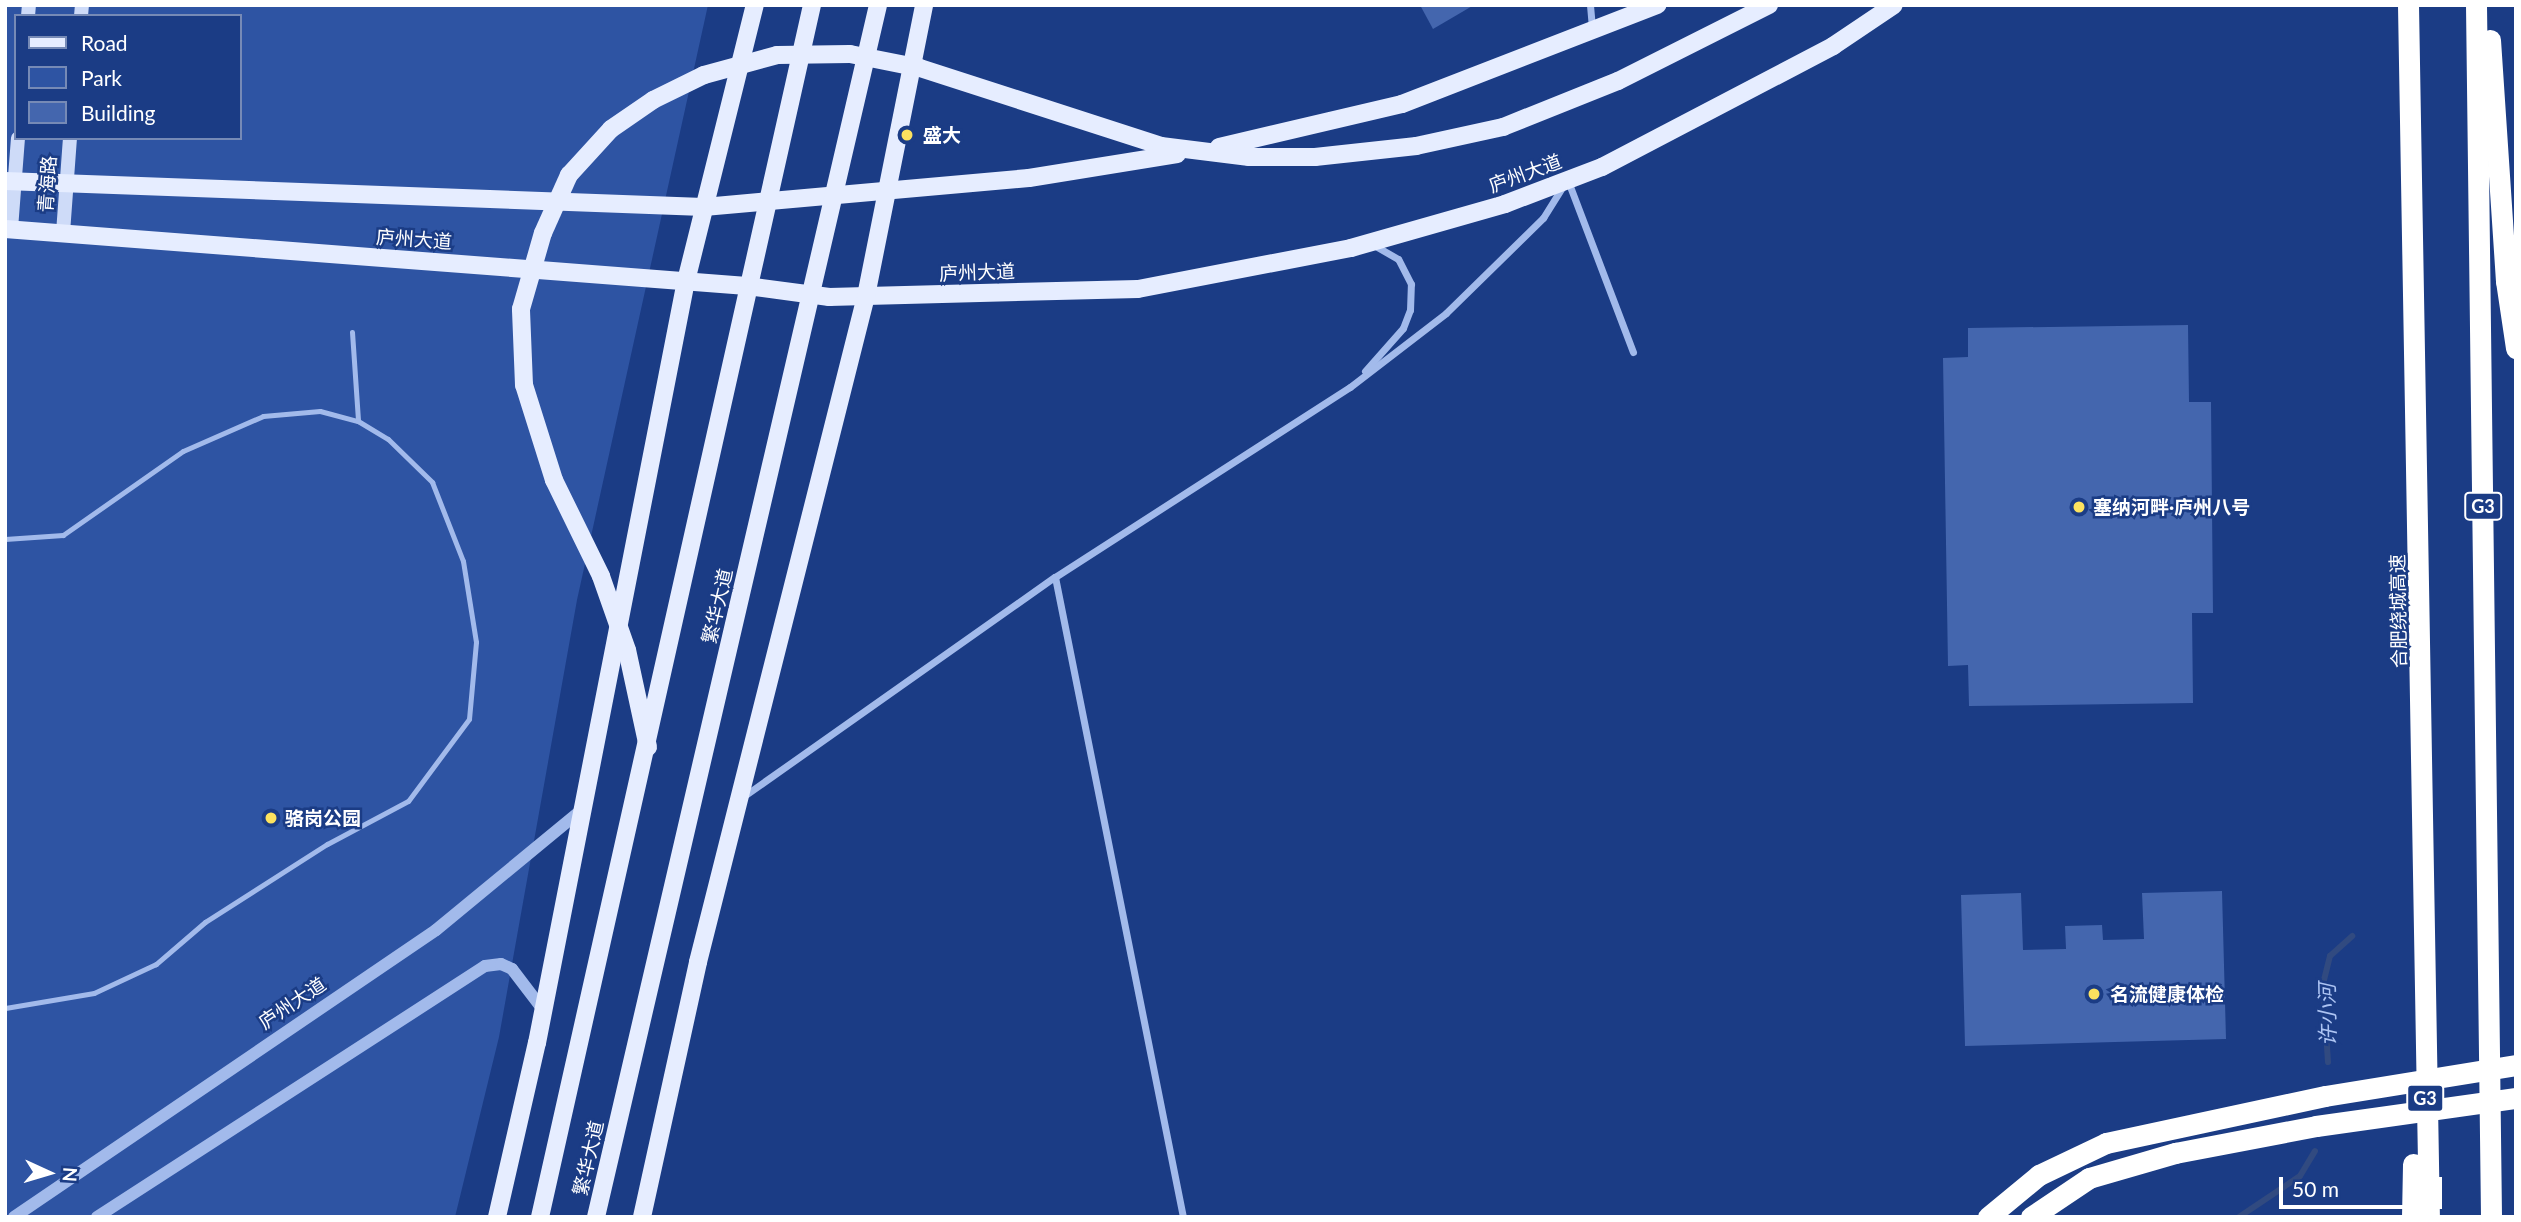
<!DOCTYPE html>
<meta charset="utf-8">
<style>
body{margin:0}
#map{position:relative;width:2521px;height:1222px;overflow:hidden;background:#1b3c85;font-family:Lato,"Noto Sans SC",sans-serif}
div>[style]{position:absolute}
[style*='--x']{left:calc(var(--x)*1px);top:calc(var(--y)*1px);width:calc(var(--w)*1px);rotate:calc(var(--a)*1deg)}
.green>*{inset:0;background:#2e54a3}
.stream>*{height:6px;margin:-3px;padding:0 3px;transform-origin:3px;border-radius:3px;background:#314a80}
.building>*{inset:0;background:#4466ae}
.service>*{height:5px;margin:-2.5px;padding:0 2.5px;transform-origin:2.5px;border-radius:2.5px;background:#a2baeb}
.minor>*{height:7px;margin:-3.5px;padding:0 3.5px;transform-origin:3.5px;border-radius:3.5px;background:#a2baeb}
.tertiary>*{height:12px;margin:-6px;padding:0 6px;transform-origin:6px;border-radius:6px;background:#a2baeb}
.secondary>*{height:14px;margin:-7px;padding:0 7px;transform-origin:7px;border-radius:7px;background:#cedbf8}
.primary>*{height:18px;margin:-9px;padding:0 9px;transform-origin:9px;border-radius:9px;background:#e6edff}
.motorway>*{height:21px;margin:-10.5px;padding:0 10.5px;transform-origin:10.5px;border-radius:10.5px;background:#fff}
.dots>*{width:19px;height:19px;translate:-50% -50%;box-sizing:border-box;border:4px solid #1b3c85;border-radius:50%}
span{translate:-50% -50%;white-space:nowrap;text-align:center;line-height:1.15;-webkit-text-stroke:5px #1b3c85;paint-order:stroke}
.shield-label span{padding:2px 5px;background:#1b3c85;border:2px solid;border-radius:5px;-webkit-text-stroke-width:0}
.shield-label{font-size:18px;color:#fff;font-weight:700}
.poi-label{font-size:19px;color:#fff;font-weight:700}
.left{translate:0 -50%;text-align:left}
.street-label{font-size:19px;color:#fff}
.water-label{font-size:21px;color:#adc4f3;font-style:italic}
.frame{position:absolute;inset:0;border:7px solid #fff;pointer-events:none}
.legend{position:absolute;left:14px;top:14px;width:228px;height:126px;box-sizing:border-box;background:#1b3c85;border:2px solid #768ab6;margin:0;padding:9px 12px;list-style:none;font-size:21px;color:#fff}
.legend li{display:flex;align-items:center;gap:14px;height:35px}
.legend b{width:35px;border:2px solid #768ab6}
.north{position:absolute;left:14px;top:1138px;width:70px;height:70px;-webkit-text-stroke:5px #1b3c85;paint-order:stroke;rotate:94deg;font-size:19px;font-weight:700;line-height:28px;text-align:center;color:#fff}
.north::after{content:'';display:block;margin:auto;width:24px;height:32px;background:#fff;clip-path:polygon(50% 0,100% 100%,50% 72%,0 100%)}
.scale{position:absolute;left:2279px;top:1177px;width:163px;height:32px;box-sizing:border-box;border:4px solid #fff;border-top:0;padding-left:9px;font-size:21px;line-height:24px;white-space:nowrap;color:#fff;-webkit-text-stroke:5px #1b3c85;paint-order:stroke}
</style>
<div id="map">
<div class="green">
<i style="clip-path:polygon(evenodd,5px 5px,708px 5px,577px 600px,499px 1037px,455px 1217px,5px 1217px,5px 5px,16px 16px,240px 16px,240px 138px,16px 138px,16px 16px)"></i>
</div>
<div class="stream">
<i style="--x:2328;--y:1062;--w:78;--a:-93.7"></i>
<i style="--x:2323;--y:984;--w:29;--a:-76"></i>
<i style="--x:2330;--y:956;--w:30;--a:-42"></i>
<i style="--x:2239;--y:1217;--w:73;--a:-33.9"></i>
<i style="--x:2300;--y:1176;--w:29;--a:-59"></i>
</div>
<div class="building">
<i style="clip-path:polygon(1420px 5px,1474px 5px,1433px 29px)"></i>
<i style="clip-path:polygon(2188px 325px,2189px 402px,2211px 402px,2213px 613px,2192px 613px,2193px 703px,1969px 706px,1968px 665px,1948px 666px,1943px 358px,1968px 357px,1968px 328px)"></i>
<i style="clip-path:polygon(2222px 891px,2226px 1039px,1965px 1046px,1961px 895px,2021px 893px,2023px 950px,2066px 949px,2065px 926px,2102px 925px,2103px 940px,2144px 939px,2142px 893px)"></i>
</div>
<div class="service">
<i style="--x:352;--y:332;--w:89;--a:86.1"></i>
<i style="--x:5;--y:539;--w:58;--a:-3.9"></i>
<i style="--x:63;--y:535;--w:146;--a:-35"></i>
<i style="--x:183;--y:451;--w:87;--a:-23.6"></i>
<i style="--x:263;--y:416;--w:57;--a:-5"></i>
<i style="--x:320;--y:411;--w:39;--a:15"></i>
<i style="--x:358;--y:421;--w:35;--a:31"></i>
<i style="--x:388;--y:439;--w:62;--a:44.3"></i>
<i style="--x:432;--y:482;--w:85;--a:68.6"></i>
<i style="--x:463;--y:561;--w:82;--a:80.9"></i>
<i style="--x:476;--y:642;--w:77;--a:95.2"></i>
<i style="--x:469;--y:719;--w:102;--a:126.6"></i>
<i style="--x:408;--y:801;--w:92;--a:152"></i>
<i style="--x:327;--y:844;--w:145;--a:147.4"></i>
<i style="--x:205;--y:922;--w:65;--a:139.4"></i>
<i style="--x:156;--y:964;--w:68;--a:154.9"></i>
<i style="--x:94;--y:993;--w:90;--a:170.4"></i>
</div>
<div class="minor">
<i style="--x:1590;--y:5;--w:23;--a:85"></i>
<i style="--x:1568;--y:181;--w:183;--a:69.2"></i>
<i style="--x:1365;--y:371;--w:57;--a:-48.5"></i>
<i style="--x:1403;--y:328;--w:19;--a:-69"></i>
<i style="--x:1410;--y:310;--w:26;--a:-88"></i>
<i style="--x:1411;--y:284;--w:28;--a:-117"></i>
<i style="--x:1398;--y:259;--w:28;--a:-150"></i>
<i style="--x:1055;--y:577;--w:653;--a:78.69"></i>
<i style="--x:744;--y:796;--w:380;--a:-35.2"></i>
<i style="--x:1055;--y:577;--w:351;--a:-32.8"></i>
<i style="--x:1350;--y:387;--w:121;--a:-37.6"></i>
<i style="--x:1446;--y:313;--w:136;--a:-44.4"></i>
<i style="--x:1543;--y:218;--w:39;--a:-58"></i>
</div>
<div class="tertiary">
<i style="--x:14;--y:1217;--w:510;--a:-34.22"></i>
<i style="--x:436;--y:930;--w:190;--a:-39.5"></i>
<i style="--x:97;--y:1217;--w:462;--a:-32.9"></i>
<i style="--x:485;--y:966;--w:16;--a:-7"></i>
<i style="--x:501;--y:964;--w:12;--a:24"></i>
<i style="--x:512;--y:969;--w:53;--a:52.7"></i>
</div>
<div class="secondary">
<i style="--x:28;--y:16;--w:11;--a:-85"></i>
<i style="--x:81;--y:16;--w:11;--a:-85"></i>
<i style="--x:11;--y:229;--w:91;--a:-85.6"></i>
<i style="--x:63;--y:233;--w:95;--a:-85.8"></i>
</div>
<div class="primary">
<i style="--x:1219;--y:147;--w:188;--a:-13.2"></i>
<i style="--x:1402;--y:104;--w:274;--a:-21.2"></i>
<i style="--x:5;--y:181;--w:699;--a:2.13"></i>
<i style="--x:704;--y:207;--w:326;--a:-5.1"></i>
<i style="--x:1029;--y:178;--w:150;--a:-9.2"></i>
<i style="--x:5;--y:229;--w:744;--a:4.39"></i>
<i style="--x:747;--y:286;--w:83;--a:7.6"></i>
<i style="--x:829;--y:297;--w:309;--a:-1.5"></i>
<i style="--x:1138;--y:289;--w:217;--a:-10.9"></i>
<i style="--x:1351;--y:248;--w:160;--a:-15.9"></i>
<i style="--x:1505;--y:204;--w:104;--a:-20.9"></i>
<i style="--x:1602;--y:167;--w:261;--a:-27.6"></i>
<i style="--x:1833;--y:46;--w:73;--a:-33.9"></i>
<i style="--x:648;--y:747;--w:99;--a:-102.2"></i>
<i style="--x:627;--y:650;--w:78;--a:-109.4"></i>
<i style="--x:601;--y:576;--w:107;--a:-116.1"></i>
<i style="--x:554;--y:480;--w:100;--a:-107.5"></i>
<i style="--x:524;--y:385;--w:76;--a:-92.3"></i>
<i style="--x:521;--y:309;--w:79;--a:-73.9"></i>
<i style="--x:543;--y:233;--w:64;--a:-65.9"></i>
<i style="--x:569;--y:175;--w:62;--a:-47.6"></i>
<i style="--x:611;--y:129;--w:51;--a:-34.6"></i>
<i style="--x:653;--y:100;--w:57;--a:-26.1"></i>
<i style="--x:704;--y:75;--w:76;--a:-15.3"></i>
<i style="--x:777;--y:55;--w:73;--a:-0.8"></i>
<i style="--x:850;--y:54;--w:71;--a:11.3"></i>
<i style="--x:920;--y:68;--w:253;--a:17.9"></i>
<i style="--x:1161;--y:146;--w:89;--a:7.1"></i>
<i style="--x:1249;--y:157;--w:66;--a:0"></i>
<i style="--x:1315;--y:157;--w:102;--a:-6.2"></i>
<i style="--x:1416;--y:146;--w:89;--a:-12.3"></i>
<i style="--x:1503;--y:127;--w:124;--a:-21.8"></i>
<i style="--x:1618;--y:81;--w:169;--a:-26.7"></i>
<i style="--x:497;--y:1217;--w:179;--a:-77.1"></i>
<i style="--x:537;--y:1043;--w:776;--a:-78.94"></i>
<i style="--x:686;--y:281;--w:284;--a:-76"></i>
<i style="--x:540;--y:1217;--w:1242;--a:-77.35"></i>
<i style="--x:596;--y:1217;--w:1244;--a:-76.9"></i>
<i style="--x:642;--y:1217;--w:261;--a:-77.6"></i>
<i style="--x:698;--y:962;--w:687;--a:-75.84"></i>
<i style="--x:866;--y:296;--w:297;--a:-78.7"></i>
</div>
<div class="motorway">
<i style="--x:2408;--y:5;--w:1212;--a:89.01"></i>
<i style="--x:2476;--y:5;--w:1212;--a:89.29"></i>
<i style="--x:2490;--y:40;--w:242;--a:86.2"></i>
<i style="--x:2506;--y:281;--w:68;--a:81.5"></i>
<i style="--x:1988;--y:1217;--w:66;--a:-39.5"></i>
<i style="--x:2039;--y:1175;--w:74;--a:-25.5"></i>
<i style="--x:2106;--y:1143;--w:224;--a:-12.1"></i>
<i style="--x:2325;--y:1096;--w:193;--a:-9.2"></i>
<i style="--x:2031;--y:1217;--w:70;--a:-33.9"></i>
<i style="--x:2089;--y:1178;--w:90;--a:-16.2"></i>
<i style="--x:2175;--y:1153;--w:144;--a:-10.8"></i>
<i style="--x:2316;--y:1126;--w:202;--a:-8"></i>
<i style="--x:2412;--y:1217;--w:53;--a:-88.9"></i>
</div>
<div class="dots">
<i style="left:907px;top:135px;background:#fce25f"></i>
<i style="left:2079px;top:507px;background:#fce25f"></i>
<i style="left:271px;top:818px;background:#fce25f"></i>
<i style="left:2094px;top:994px;background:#fce25f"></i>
</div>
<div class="shield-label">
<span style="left:2483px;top:506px">G3</span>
<span style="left:2425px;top:1098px">G3</span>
</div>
<div class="poi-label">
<span class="left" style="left:923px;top:135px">盛大</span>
<span class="left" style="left:2093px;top:507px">塞纳河畔·庐州八号</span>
<span class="left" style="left:285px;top:818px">骆岗公园</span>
<span class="left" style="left:2110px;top:994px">名流健康体检</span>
</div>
<div class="street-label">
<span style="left:1525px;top:173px;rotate:-20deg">庐州大道</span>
<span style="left:47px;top:184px;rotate:-86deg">青海路</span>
<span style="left:414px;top:239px;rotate:4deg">庐州大道</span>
<span style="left:977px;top:272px;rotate:-2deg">庐州大道</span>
<span style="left:717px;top:606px;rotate:-77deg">繁华大道</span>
<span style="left:2398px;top:611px;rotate:-91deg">合肥绕城高速</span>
<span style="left:292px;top:1003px;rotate:-34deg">庐州大道</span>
<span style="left:588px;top:1158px;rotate:-77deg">繁华大道</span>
</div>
<div class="water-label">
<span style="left:2327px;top:1015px;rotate:-91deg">许小河</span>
</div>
<div class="frame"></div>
<ul class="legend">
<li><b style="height:9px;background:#e6edff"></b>Road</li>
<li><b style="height:19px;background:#2e54a3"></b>Park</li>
<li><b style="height:19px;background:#4466ae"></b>Building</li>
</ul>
<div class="north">N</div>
<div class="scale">50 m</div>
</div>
